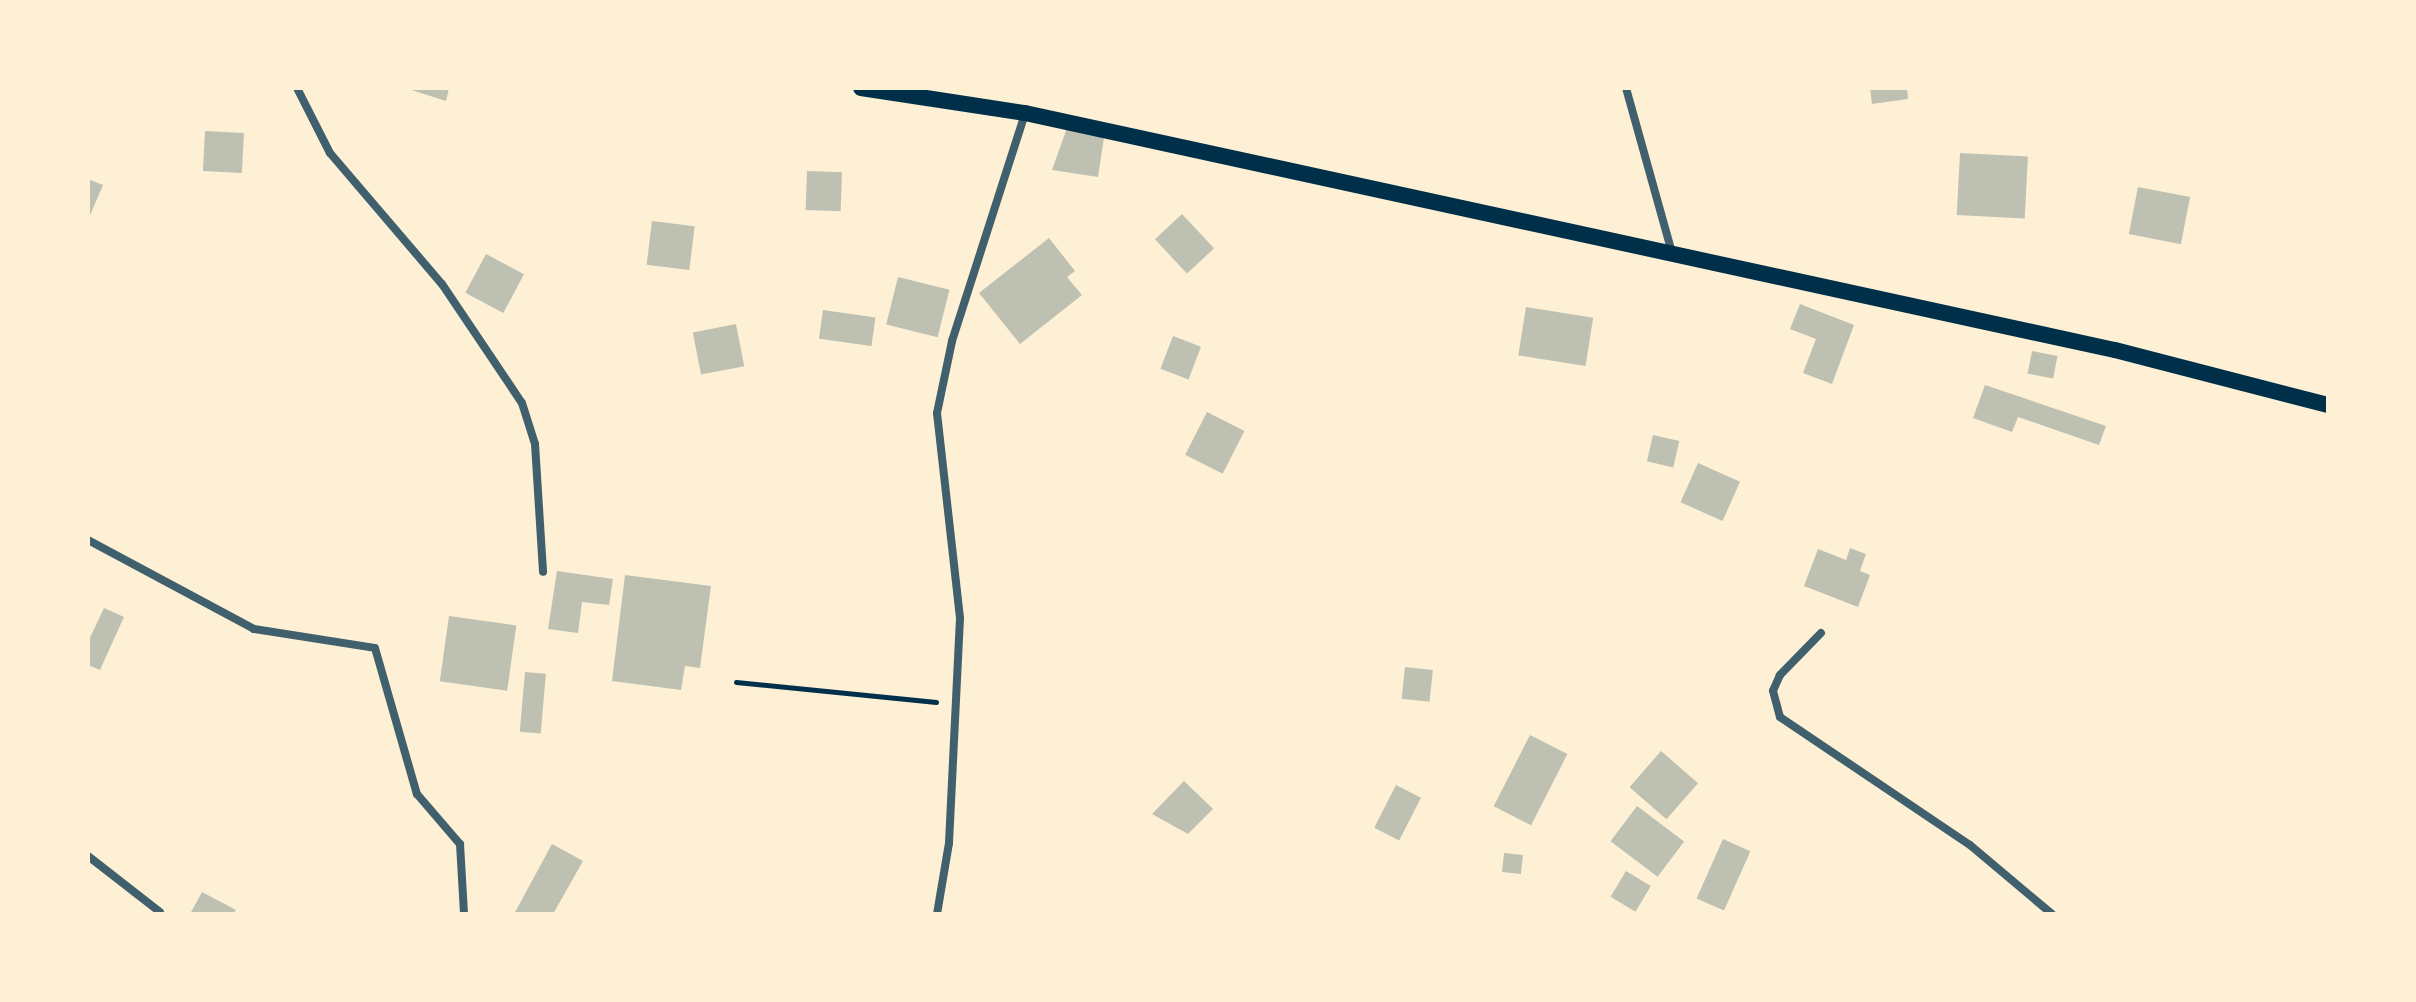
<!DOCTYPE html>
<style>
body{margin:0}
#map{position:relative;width:2416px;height:1002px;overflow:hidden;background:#fdf0d5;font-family:Poppins,sans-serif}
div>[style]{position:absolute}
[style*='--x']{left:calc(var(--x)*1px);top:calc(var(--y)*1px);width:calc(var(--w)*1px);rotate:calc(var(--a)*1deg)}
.building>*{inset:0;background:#bec0b2;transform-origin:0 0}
.path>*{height:5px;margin:-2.5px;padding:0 2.5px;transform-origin:2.5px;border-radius:2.5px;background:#003049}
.minor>*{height:8px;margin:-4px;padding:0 4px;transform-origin:4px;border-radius:4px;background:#3f606c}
.secondary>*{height:16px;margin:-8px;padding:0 8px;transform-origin:8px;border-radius:8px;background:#003049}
span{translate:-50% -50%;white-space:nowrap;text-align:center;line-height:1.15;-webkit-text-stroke:6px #fdf0d5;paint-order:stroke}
.frame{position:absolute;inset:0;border:90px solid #fdf0d5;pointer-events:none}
</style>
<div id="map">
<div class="building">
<i style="clip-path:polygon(405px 88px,449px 88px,446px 101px)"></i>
<i style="clip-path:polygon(1870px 88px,1907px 88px,1908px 99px,1872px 104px)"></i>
<i style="clip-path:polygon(1068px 125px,1105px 131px,1098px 177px,1052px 170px)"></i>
<i style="left:205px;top:131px;width:39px;height:40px;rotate:3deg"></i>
<i style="left:1960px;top:153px;width:68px;height:62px;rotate:3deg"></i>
<i style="left:807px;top:171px;width:35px;height:39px;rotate:2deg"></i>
<i style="clip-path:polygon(88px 179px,103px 185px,88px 220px)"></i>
<i style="left:2138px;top:187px;width:53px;height:48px;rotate:11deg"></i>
<i style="left:1182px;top:214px;width:47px;height:37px;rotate:47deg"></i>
<i style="left:652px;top:221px;width:43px;height:44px;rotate:7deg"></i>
<i style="clip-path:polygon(1049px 238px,1075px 271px,1067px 277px,1082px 295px,1020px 344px,979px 293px)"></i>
<i style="left:486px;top:254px;width:43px;height:44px;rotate:28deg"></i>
<i style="left:898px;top:277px;width:53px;height:49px;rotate:14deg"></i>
<i style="clip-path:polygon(1800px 304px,1854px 325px,1832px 384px,1803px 373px,1816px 339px,1790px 329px)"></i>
<i style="left:1526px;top:307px;width:68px;height:49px;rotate:9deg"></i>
<i style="left:823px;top:310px;width:53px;height:29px;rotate:8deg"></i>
<i style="left:736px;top:324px;width:43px;height:44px;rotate:79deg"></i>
<i style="left:1173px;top:336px;width:30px;height:35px;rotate:21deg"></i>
<i style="left:2032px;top:351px;width:26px;height:23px;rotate:11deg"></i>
<i style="clip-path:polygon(1985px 385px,2106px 426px,2099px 445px,2018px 417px,2012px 432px,1973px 418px)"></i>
<i style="left:1207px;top:412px;width:42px;height:48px;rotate:27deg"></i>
<i style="left:1653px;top:435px;width:27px;height:27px;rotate:13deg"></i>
<i style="left:1698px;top:463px;width:46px;height:43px;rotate:24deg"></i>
<i style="clip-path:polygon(1850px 548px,1866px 554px,1860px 571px,1870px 575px,1858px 607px,1804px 586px,1818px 549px,1846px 560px)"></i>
<i style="clip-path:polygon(557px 571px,613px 579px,609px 605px,582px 602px,578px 633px,548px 629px)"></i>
<i style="clip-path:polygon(625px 575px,711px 586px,700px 668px,685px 666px,681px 690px,612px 681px)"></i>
<i style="clip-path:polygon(104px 608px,124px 617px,100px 670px,88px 665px,88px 642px)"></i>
<i style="left:449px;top:616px;width:68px;height:66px;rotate:8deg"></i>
<i style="left:1405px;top:667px;width:28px;height:32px;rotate:6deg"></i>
<i style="left:525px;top:672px;width:21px;height:60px;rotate:5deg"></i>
<i style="left:1530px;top:735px;width:42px;height:80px;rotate:27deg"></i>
<i style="left:1661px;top:751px;width:49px;height:48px;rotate:41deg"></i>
<i style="clip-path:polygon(1184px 781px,1213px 809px,1188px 834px,1152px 814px)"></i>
<i style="left:1396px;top:785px;width:28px;height:48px;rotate:27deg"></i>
<i style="left:1637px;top:806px;width:59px;height:44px;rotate:37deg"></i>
<i style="left:1723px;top:839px;width:30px;height:65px;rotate:24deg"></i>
<i style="clip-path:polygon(552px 844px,583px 861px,553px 914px,514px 914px)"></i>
<i style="left:1504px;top:853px;width:19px;height:19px;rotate:6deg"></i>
<i style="left:1626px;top:871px;width:29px;height:30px;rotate:31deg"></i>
<i style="clip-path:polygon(202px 892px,236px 910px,233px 914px,190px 914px)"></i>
</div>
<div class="path">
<i style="--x:736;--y:682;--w:201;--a:5.7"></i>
</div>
<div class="minor">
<i style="--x:297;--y:88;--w:73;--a:63.1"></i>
<i style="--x:330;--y:153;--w:172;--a:49.5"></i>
<i style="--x:442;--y:284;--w:143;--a:56.1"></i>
<i style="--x:522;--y:403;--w:43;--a:72.4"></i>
<i style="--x:535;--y:444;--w:128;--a:86.4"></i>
<i style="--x:1626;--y:88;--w:174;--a:74.4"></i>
<i style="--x:88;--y:540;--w:188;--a:28.2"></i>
<i style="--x:254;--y:629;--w:122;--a:8.9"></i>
<i style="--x:375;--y:648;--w:152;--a:74"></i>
<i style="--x:417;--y:794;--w:66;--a:49.3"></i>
<i style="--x:460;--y:844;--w:70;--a:86.7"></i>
<i style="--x:1821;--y:633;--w:59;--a:134.3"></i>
<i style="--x:1780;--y:675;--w:17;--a:114"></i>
<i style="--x:1773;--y:691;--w:27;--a:75"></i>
<i style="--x:1780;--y:717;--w:229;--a:34"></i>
<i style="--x:1970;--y:845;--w:107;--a:40.1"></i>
<i style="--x:88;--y:856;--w:91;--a:37.9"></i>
<i style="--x:937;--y:914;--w:72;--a:-80.4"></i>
<i style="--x:949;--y:843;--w:225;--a:-87.2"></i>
<i style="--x:960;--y:618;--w:206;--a:-96.4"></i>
<i style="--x:937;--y:413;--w:74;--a:-78.2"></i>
<i style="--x:952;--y:341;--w:239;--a:-72.2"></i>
</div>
<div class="secondary">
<i style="--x:861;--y:88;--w:166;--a:8.7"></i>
<i style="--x:1025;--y:113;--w:1115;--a:12.27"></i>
<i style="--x:2115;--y:350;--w:220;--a:14.5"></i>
</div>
<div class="frame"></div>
</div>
